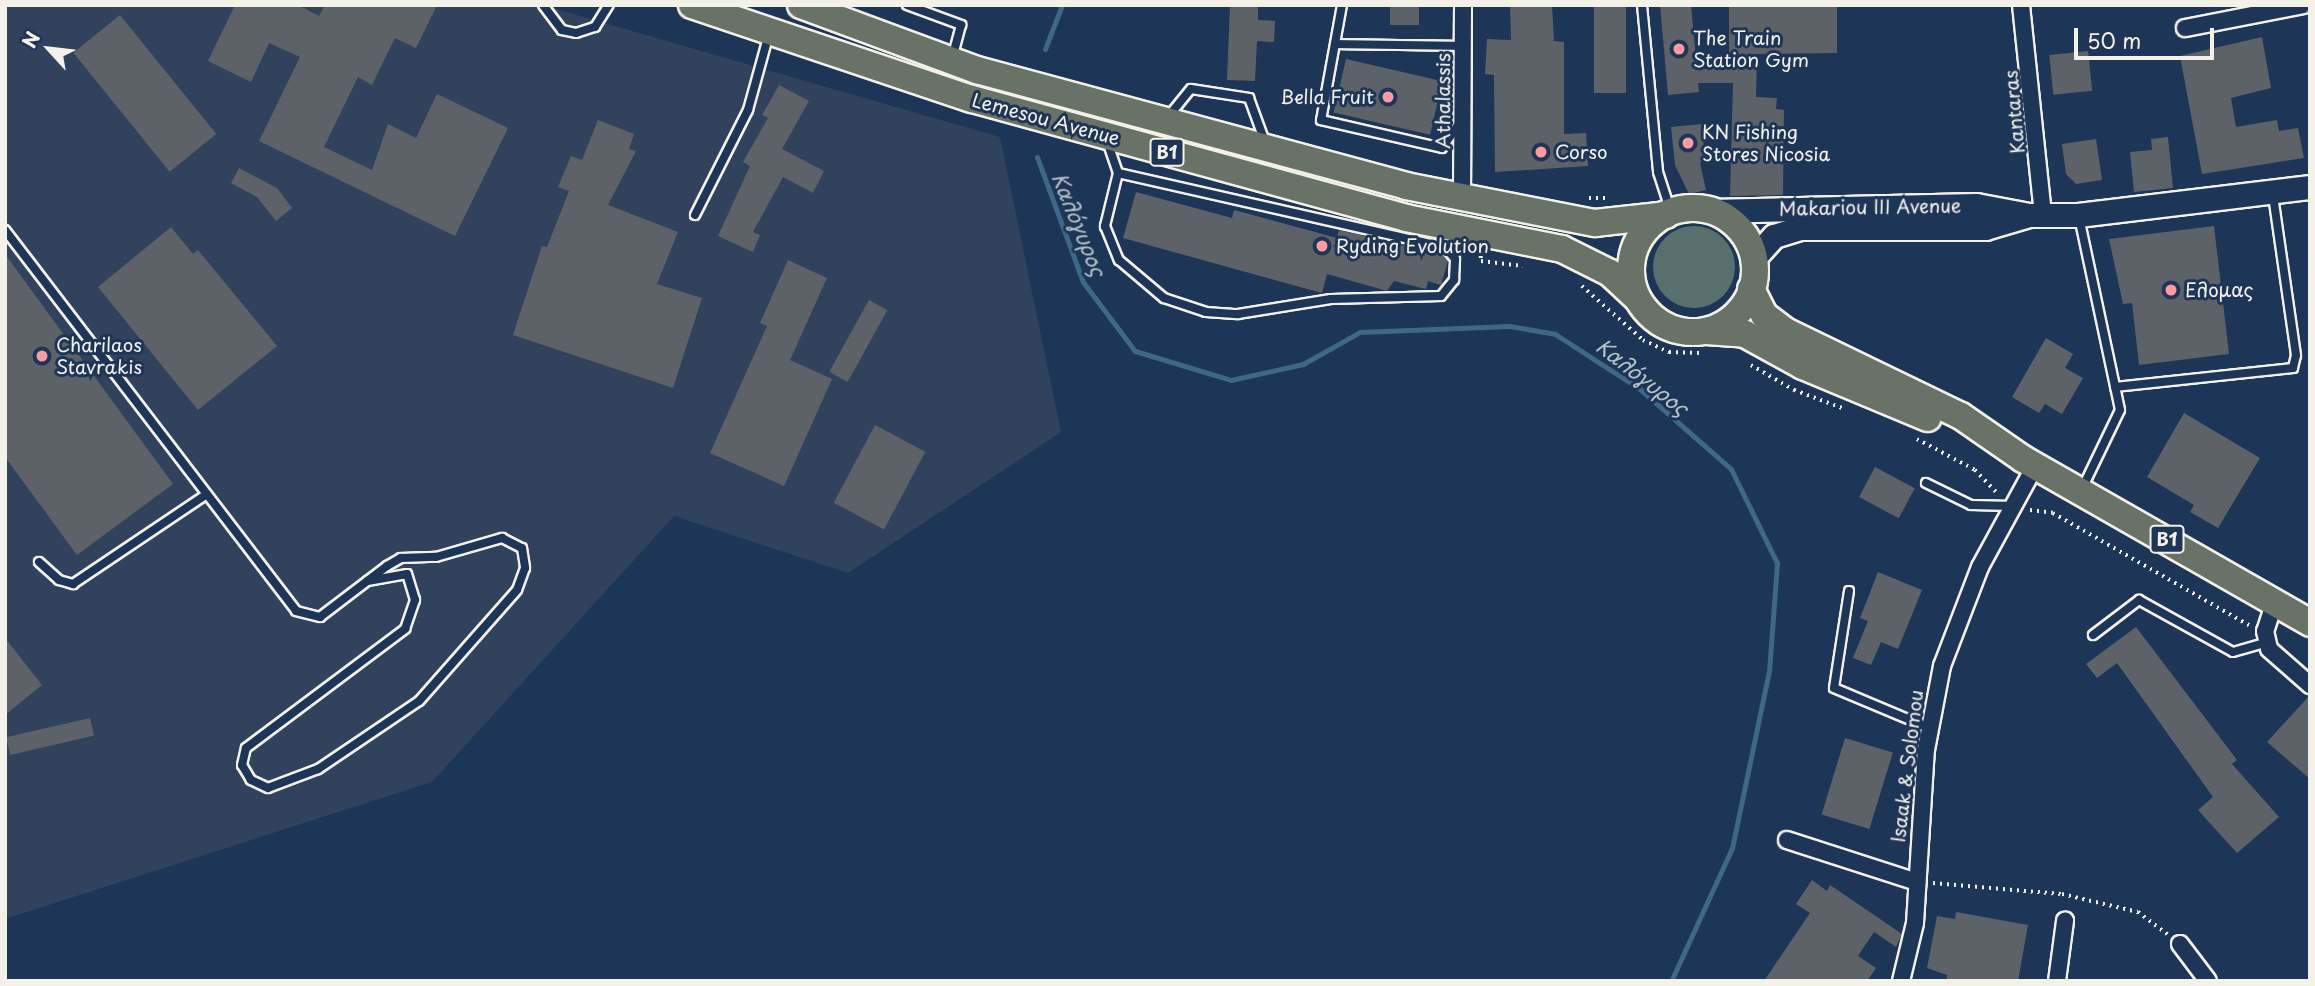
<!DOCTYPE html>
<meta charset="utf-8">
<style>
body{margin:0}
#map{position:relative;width:2315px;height:986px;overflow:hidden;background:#1d3557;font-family:"Playpen Sans",sans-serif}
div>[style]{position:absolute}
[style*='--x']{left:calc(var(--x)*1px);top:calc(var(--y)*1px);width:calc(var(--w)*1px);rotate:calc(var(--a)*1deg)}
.built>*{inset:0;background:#30425c}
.green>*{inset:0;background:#57706d}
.round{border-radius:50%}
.stream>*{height:5px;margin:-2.5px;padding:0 2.5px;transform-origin:2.5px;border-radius:2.5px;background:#3f6787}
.building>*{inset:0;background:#5d6268;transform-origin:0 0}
.path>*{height:3.5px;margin-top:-1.75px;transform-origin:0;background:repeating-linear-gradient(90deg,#f4f1e8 0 2px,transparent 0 7px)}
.roads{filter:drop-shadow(2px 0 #f4f1e8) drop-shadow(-2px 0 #f4f1e8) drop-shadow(0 2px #f4f1e8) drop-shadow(0 -2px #f4f1e8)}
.lane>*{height:8px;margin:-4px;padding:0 4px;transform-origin:4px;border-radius:4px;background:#1d3557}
.street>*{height:16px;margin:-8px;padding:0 8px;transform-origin:8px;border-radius:8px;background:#1d3557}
.secondary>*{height:23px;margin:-11.5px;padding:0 11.5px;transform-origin:11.5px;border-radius:11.5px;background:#1d3557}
.primary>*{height:26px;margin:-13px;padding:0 13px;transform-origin:13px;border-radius:13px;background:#687266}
.primary>.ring{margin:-13px;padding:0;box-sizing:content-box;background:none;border:26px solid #687266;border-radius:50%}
.dots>*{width:19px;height:19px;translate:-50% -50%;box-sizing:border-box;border:4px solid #1d3557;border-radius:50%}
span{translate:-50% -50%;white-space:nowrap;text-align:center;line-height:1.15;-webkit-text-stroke:6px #1d3557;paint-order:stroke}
.shield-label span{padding:2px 5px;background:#1d3557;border:2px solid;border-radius:5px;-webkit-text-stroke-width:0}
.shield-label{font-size:18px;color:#f4f1e8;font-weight:700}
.poi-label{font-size:19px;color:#f4f1e8}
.left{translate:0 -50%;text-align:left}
.right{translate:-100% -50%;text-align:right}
.street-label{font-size:19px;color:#f4f1e8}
.water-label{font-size:21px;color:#b5c1c6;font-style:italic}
.frame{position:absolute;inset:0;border:7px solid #f4f1e8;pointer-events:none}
.north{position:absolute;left:14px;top:14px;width:70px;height:70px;-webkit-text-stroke:5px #1d3557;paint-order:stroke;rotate:297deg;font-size:19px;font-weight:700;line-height:28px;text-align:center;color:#f4f1e8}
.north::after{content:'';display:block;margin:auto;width:24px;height:32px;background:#f4f1e8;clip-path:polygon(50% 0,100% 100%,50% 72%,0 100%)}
.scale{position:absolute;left:2074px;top:28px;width:140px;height:32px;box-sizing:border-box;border:4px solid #f4f1e8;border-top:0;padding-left:9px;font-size:21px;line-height:24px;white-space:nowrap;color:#f4f1e8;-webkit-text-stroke:5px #1d3557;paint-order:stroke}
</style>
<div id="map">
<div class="built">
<i style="clip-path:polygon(5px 5px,542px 5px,1000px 137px,1061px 432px,848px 573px,674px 516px,432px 782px,5px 919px)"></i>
</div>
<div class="green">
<i class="round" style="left:1653px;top:226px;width:82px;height:82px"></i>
</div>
<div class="stream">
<i style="--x:1045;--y:49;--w:47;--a:-68.9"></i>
<i style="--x:1037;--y:157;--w:133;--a:69.8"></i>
<i style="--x:1083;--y:282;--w:86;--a:53"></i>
<i style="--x:1135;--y:351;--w:100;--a:16.8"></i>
<i style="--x:1231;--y:380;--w:74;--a:-12.5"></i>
<i style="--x:1303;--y:364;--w:65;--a:-29.3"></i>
<i style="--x:1360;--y:332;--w:150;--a:-2.3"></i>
<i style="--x:1510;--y:326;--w:46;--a:10.1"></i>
<i style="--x:1555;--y:334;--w:101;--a:32.9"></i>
<i style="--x:1640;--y:389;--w:121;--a:41.3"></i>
<i style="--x:1731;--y:469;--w:105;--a:63.9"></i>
<i style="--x:1777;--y:563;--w:108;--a:94.2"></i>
<i style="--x:1769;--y:671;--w:181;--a:101.8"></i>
<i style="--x:1732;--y:848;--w:146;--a:114.6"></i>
</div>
<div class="building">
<i style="clip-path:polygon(235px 5px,298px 5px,319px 16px,325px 5px,437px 5px,416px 48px,395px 38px,372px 85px,358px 77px,324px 147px,372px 170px,388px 124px,416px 138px,437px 94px,508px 128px,455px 236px,259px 141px,300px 57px,269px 43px,251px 82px,208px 61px)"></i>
<i style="clip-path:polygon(1230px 5px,1258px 5px,1258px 20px,1275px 21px,1274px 42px,1257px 41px,1255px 81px,1227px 80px)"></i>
<i style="left:1390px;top:5px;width:29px;height:20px"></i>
<i style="clip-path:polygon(1510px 5px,1552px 5px,1554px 41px,1564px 42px,1564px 134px,1586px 133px,1588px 166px,1495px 172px,1494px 75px,1485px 74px,1487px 39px,1511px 40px)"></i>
<i style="left:1594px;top:5px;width:32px;height:88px"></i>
<i style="clip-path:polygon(1660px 5px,1691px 5px,1697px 69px,1729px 69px,1729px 5px,1837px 5px,1837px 53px,1757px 54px,1756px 97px,1777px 98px,1776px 109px,1784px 110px,1783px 195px,1730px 196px,1733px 83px,1698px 83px,1699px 92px,1668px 95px)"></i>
<i style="left:120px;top:15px;width:153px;height:60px;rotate:51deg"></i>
<i style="clip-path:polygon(2262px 37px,2271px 88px,2231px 98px,2236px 127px,2277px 120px,2279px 131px,2298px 128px,2304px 158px,2202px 174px,2180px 56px)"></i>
<i style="left:2088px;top:51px;width:40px;height:39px;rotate:84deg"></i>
<i style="left:1346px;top:59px;width:99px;height:55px;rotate:13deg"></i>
<i style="clip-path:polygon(779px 85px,809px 101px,782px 149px,824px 171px,813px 193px,783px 177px,753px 232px,760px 235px,753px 252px,718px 236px,750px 166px,743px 162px,768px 118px,762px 115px)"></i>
<i style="clip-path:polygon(598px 120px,634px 134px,629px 149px,636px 151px,608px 205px,678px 232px,657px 284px,702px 298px,673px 388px,513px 335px,542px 246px,547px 247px,569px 191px,558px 187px,571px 156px,582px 160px)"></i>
<i style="clip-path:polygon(1702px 124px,1705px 159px,1700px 163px,1706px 190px,1689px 194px,1675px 165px,1671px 127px)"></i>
<i style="clip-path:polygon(2168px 137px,2173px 188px,2134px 192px,2130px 152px,2152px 150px,2151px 139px)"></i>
<i style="clip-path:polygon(2096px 139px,2102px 180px,2076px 184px,2066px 174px,2062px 144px)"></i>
<i style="clip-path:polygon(239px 168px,277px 188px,292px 208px,276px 221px,257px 197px,231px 183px)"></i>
<i style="clip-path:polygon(1136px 192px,1232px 218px,1234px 210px,1337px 238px,1339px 230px,1443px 255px,1448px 261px,1441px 285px,1428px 281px,1426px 289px,1394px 281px,1387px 291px,1327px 274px,1322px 293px,1123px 238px)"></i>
<i style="clip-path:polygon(2214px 226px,2229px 354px,2139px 365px,2132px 303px,2123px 304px,2109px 239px)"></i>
<i style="clip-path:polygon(171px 227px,193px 254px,198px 250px,277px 346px,198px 410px,98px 287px)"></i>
<i style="clip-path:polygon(5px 254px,173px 484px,77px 555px,5px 457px)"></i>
<i style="clip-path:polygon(788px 260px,827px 278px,790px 360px,832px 379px,784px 486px,710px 453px,767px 326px,760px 323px)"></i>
<i style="left:869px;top:300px;width:21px;height:82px;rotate:29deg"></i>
<i style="clip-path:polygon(2046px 338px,2073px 354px,2065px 368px,2083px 378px,2062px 414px,2045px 404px,2039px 413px,2012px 397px)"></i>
<i style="clip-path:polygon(2184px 413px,2260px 458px,2218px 528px,2190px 512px,2194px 505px,2147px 477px)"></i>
<i style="left:875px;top:425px;width:57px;height:88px;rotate:28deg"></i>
<i style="left:1875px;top:467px;width:45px;height:34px;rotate:28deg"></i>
<i style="clip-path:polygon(1878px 572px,1922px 590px,1898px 649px,1881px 642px,1871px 665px,1853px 658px,1868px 621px,1860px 618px)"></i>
<i style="clip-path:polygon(2136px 627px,2237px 760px,2232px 764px,2279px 817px,2237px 853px,2198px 810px,2213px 797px,2117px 663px,2097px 678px,2086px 664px)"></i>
<i style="clip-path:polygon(5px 638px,42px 685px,5px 715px)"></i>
<i style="clip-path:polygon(2310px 695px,2310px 779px,2267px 742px)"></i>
<i style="left:90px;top:718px;width:18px;height:86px;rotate:77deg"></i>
<i style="left:1845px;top:738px;width:50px;height:80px;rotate:17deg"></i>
<i style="clip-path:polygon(1812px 880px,1827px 891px,1830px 885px,1902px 934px,1896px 947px,1874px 932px,1858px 956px,1876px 968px,1867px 981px,1764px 981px,1810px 913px,1796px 904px)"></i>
<i style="clip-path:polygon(1956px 912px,2028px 925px,2018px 981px,1946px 981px,1947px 975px,1927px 968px,1937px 916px,1955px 919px)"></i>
</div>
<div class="path">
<i style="--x:1589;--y:198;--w:17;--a:0"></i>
<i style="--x:1481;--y:256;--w:5;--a:90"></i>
<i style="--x:1481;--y:261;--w:42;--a:6.8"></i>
<i style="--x:1582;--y:286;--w:81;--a:41.5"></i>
<i style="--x:1643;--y:340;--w:29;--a:25"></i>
<i style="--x:1669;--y:352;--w:32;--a:2"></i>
<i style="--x:1751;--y:365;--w:50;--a:30.2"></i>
<i style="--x:1794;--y:390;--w:51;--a:20.6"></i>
<i style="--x:1917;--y:439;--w:66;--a:28.1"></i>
<i style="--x:1975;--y:470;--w:30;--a:46"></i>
<i style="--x:2030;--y:510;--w:23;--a:7"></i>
<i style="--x:2053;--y:513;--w:227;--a:29.8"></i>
<i style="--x:1933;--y:883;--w:129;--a:4.9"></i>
<i style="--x:2062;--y:894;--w:78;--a:13.3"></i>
<i style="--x:2138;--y:912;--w:38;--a:37"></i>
</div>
<div class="roads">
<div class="lane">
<i style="--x:543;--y:5;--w:31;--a:53"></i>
<i style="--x:562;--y:30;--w:14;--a:12"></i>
<i style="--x:576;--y:33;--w:20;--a:-18"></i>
<i style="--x:595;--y:27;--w:26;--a:-58"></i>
<i style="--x:907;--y:5;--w:58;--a:20.3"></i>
<i style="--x:961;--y:25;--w:34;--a:105"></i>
<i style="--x:1342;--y:5;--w:117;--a:100.3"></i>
<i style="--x:1321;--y:120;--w:124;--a:13"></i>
<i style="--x:1442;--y:148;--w:29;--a:-55"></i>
<i style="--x:1642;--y:5;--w:168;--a:84.5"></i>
<i style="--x:1658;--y:172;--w:39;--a:72"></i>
<i style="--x:1335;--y:44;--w:129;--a:0.9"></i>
<i style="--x:1168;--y:117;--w:36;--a:-51"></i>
<i style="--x:1191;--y:89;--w:59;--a:8.8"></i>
<i style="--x:1249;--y:98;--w:47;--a:70"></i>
<i style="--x:1107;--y:141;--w:34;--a:71"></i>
<i style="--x:1118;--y:173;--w:335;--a:12.8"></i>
<i style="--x:1445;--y:247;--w:20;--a:-33"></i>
<i style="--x:1118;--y:173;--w:55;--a:103.8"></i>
<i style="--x:1105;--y:226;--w:37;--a:68"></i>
<i style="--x:1119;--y:260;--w:59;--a:40.2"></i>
<i style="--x:1164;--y:298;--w:44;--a:18.4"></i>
<i style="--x:1206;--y:312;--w:32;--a:4"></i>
<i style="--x:1238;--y:314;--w:94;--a:-9.2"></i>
<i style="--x:1331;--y:299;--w:110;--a:-1.6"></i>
<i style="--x:1441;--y:296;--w:21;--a:-51"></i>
<i style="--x:1454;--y:280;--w:21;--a:-87"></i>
<i style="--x:1455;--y:259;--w:16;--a:-130"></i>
<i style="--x:695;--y:215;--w:118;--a:-63.2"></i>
<i style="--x:748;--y:110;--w:79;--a:-74.6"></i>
<i style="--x:2079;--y:217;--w:197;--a:78"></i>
<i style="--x:2120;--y:410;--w:88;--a:115.7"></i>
<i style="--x:5;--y:230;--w:479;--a:52.6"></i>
<i style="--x:296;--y:611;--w:25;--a:14"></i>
<i style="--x:320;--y:617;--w:84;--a:-37.3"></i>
<i style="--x:387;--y:566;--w:16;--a:-30"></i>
<i style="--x:401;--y:558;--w:35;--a:-2"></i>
<i style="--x:436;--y:557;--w:69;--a:-16.1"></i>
<i style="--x:502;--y:538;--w:22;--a:27"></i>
<i style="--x:522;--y:548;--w:20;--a:81"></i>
<i style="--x:525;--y:568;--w:23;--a:110"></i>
<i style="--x:517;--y:590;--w:148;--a:131.4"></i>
<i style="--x:419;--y:701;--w:122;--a:146"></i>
<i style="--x:318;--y:769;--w:53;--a:159.2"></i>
<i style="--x:268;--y:788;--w:19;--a:-155"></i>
<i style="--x:251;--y:780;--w:17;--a:-121"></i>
<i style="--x:242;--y:765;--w:17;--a:-77"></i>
<i style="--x:246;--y:748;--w:199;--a:-36.8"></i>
<i style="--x:405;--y:629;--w:31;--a:-71"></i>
<i style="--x:415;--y:600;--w:27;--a:-107"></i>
<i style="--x:407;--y:574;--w:40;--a:170"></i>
<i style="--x:2115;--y:387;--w:179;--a:-6.1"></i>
<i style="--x:2293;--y:368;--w:13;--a:-77"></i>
<i style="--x:2296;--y:355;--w:162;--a:-98.2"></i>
<i style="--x:1926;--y:483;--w:50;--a:26.1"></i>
<i style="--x:1971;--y:505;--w:42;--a:1.4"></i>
<i style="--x:39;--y:562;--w:27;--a:42"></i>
<i style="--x:59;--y:580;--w:15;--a:16"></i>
<i style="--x:73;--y:584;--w:161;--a:-33.9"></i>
<i style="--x:1849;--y:591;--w:98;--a:98.8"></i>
<i style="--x:1834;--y:688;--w:103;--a:22.8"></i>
<i style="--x:2093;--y:635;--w:58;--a:-37.3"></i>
<i style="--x:2139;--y:600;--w:107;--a:29"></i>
<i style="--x:2233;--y:652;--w:35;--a:-16"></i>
</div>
<div class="street">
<i style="--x:2021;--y:5;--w:211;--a:84"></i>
<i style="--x:2185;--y:28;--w:120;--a:-11"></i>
<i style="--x:1462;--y:196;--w:191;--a:-89.7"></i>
<i style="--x:2275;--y:601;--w:32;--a:108"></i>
<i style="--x:2265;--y:631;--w:18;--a:77"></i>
<i style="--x:2269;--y:649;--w:55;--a:41.3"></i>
<i style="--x:1787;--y:840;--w:137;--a:17.9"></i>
<i style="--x:2180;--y:944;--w:46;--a:52.9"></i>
<i style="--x:1901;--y:981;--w:60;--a:-76.4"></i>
<i style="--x:1915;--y:923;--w:173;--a:-86.4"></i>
<i style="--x:1926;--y:750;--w:86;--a:-79.2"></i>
<i style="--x:1942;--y:666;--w:106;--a:-69"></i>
<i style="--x:1980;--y:567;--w:115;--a:-61.4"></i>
<i style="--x:2057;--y:981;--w:61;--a:-82.4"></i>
</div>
<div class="secondary">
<i style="--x:1710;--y:211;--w:266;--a:-1.3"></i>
<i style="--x:1976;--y:205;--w:54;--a:10.7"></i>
<i style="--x:2029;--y:215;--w:49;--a:0"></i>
<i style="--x:2078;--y:215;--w:234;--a:-6.9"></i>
<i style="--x:1753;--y:259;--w:31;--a:-48"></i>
<i style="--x:1774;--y:236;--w:28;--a:-17"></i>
<i style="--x:1801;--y:228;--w:184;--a:0"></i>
<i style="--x:1985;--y:228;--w:46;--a:-16.5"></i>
</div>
<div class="primary">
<i style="--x:692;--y:5;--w:295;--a:18.6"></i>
<i style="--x:972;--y:99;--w:450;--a:15.3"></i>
<i style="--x:1406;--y:218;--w:159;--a:11.2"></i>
<i style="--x:1562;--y:249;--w:54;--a:26.6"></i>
<i style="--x:1610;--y:273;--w:37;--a:43"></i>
<i style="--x:801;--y:5;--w:188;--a:20.3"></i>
<i style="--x:977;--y:70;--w:444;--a:15.1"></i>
<i style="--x:1406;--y:186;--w:193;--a:11.1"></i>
<i style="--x:1595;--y:223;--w:71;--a:-6.4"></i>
<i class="ring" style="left:1631px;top:208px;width:98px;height:98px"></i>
<i style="--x:1751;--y:289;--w:29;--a:63"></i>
<i style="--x:1764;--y:315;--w:26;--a:37"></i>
<i style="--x:1785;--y:331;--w:195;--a:25.8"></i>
<i style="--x:1961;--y:416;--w:75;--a:34.7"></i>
<i style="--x:2023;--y:459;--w:331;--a:29.7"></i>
<i style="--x:1706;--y:331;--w:39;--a:4"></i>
<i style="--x:1745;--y:334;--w:66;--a:28.9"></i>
<i style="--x:1803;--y:366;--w:135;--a:22.6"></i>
</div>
</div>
<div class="dots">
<i style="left:1679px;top:49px;background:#ff9aa2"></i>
<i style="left:1388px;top:97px;background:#ff9aa2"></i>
<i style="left:1688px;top:143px;background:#ff9aa2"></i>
<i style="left:1541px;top:152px;background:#ff9aa2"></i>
<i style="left:1322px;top:246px;background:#ff9aa2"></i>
<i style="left:2171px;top:290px;background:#ff9aa2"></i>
<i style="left:42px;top:356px;background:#ff9aa2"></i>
</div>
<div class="shield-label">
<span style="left:1167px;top:152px">B1</span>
<span style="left:2167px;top:539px">B1</span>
</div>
<div class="poi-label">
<span class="left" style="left:1693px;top:49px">The Train<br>Station Gym</span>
<span class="right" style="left:1374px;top:97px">Bella Fruit</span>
<span class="left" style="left:1702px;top:143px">KN Fishing<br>Stores Nicosia</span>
<span class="left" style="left:1555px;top:152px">Corso</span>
<span class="left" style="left:1336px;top:246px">Ryding Evolution</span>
<span class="left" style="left:2185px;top:290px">Ελομας</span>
<span class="left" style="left:56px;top:356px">Charilaos<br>Stavrakis</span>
</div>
<div class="street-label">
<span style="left:1443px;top:101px;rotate:-90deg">Athalassis</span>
<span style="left:2014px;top:112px;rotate:-95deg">Kantaras</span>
<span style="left:1046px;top:119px;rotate:15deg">Lemesou Avenue</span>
<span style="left:1870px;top:207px;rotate:-1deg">Makariou III Avenue</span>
<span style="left:1907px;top:766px;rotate:-83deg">Isaak &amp; Solomou</span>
</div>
<div class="water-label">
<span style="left:1080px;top:224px;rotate:68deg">Καλόγυρος</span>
<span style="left:1643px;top:376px;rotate:38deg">Καλόγυρος</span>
</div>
<div class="frame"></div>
<div class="north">N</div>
<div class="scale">50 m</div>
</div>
